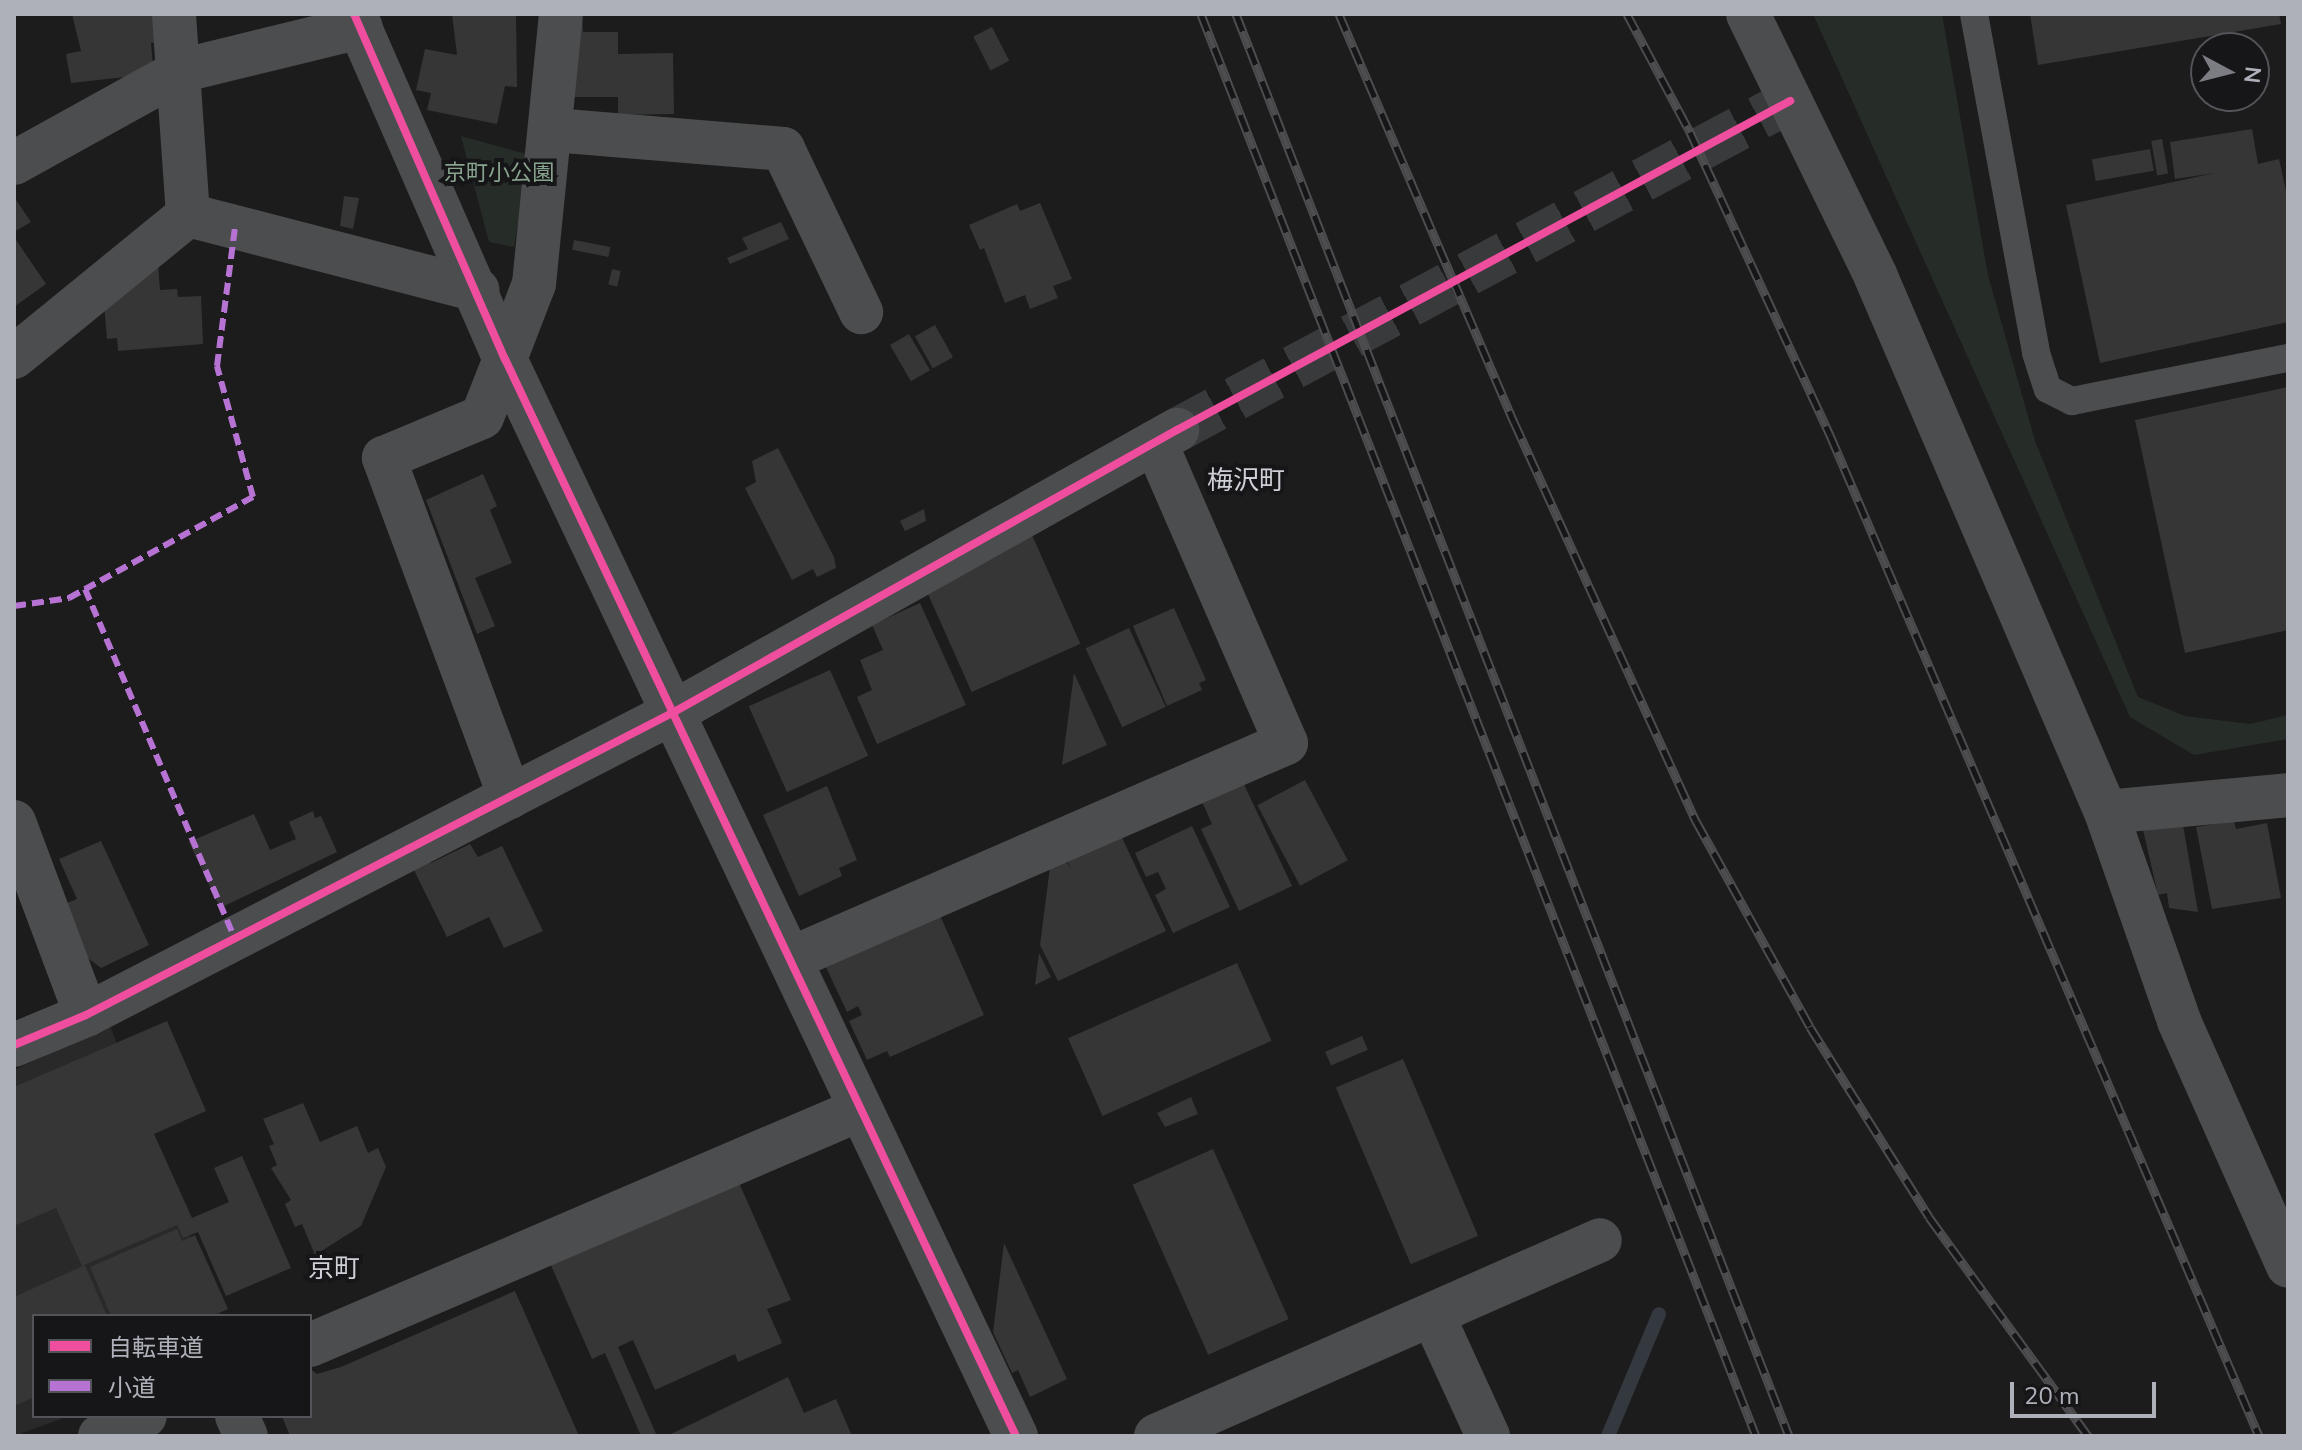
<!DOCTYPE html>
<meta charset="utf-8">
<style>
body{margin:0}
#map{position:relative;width:2302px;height:1450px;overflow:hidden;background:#1c1c1c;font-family:"Nunito Sans","Noto Sans JP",sans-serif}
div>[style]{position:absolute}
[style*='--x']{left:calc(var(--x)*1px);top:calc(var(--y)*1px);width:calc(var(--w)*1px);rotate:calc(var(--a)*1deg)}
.built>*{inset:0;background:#29292a}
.green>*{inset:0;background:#262c27}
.stream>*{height:14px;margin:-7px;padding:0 7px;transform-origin:7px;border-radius:7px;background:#34383f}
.building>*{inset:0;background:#363637;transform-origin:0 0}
.minor-tunnel>*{height:44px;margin-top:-22px;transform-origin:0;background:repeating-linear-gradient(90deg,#393a3c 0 44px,transparent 0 66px)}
.service>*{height:28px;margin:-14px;padding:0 14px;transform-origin:14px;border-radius:14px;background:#4c4d4e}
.minor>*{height:44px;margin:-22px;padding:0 22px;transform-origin:22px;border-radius:22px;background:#4c4d4e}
.tertiary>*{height:44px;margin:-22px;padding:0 22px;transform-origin:22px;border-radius:22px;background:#4c4d4e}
.rail>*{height:9px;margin-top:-4.5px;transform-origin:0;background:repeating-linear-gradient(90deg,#161618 0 18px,#4d4d50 0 36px);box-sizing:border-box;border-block:2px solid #4d4d50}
.quiet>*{height:6px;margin-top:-3px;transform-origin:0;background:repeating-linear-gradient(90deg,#b673d3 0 12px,transparent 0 18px)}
.cycleway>*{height:8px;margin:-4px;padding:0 4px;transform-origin:4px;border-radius:4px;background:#ef4d9e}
span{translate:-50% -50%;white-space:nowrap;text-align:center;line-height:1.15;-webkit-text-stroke:8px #161618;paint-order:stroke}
.park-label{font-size:22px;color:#88a38e}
.quarter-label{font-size:26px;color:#cfd0d7}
.frame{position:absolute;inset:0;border:16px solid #afb1ba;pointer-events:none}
.legend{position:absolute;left:32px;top:1314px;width:280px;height:104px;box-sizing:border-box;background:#161618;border:2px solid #535459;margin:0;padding:10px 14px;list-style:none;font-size:24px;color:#afb1ba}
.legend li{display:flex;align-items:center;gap:16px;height:40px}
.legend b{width:40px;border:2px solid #535459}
.north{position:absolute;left:2190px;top:32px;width:80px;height:80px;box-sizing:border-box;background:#161618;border:2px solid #535459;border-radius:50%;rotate:97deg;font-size:22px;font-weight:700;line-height:32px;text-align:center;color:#afb1ba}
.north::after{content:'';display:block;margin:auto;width:28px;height:36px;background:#7c7d83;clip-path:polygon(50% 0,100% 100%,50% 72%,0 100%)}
.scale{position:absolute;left:2010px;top:1382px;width:146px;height:36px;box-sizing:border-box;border:4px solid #afb1ba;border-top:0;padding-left:10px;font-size:24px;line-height:28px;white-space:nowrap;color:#afb1ba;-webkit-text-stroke:6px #161618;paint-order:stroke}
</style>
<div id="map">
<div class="built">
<i style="clip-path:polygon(110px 1026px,221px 1316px,34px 1316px,34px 1416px,69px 1416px,14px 1436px,14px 1070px)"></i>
</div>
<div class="green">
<i style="clip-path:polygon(1813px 14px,1942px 14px,1988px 275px,2035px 441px,2138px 697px,2185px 716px,2250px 724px,2288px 715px,2288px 739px,2194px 755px,2130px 717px)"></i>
<i style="clip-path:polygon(461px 136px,530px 155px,514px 247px,489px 242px)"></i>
</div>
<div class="stream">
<i style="--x:1608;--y:1436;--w:132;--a:-67.3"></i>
</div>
<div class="building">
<i style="clip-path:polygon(72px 14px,154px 14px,158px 42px,151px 43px,153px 65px,142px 67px,143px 75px,71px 83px,66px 54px,81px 51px)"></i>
<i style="clip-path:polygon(452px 14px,516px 14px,517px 87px,505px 86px,497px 124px,427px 110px,431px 93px,416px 90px,425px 49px,457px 55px)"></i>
<i style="clip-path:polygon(582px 14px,583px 32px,618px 32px,618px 54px,673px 53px,674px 114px,618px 115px,618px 97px,562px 97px)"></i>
<i style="clip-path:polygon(2030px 14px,2279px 14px,2281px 24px,2038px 65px)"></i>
<i style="left:992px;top:27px;width:38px;height:21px;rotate:63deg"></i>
<i style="clip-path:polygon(2252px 129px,2258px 164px,2279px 159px,2288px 200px,2288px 322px,2100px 363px,2066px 205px,2215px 173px,2175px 179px,2170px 142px)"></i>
<i style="left:2162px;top:139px;width:35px;height:11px;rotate:80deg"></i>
<i style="left:2150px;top:149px;width:22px;height:59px;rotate:80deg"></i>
<i style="clip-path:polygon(344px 196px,359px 198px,353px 229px,340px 226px)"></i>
<i style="clip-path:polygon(14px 197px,31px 222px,14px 232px)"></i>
<i style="clip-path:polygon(1040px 203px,1072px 279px,1053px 286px,1058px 298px,1030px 309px,1025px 295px,1005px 303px,984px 248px,980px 250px,969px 225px,1017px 204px,1020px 211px)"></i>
<i style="clip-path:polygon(781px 222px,789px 239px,730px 264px,727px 258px,748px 249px,742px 238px)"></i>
<i style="clip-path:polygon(14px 237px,46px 284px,14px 307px)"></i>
<i style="left:574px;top:240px;width:37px;height:10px;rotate:11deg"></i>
<i style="clip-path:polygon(158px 263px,160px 290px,177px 289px,178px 297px,201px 296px,203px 344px,118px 351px,117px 338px,107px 339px,104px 303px)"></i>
<i style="left:612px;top:269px;width:9px;height:16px;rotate:13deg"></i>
<i style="left:935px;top:325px;width:37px;height:23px;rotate:61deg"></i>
<i style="left:909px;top:334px;width:42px;height:22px;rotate:60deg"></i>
<i style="clip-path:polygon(2288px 387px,2288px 630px,2185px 653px,2135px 420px)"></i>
<i style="clip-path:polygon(778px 448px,834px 557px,836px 568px,817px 577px,813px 569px,792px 580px,745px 488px,756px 482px,752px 461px)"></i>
<i style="clip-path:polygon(483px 474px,497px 506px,490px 510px,512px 563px,475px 578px,495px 626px,477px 634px,426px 500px)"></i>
<i style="clip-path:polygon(924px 509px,926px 521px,905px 531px,900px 521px)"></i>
<i style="left:1032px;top:535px;width:119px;height:119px;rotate:66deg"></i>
<i style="clip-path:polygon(920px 603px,966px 705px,877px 744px,857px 697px,872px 690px,860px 660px,883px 650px,872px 625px)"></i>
<i style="clip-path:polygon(1174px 608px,1206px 680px,1199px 683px,1202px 690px,1167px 706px,1133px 626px)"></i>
<i style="left:1129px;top:628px;width:87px;height:48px;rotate:65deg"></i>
<i style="left:830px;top:670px;width:94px;height:89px;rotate:66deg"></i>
<i style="clip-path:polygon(1074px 673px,1107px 745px,1062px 765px)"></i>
<i style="clip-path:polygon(1240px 776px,1292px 886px,1239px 911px,1201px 829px,1212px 824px,1199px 795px)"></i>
<i style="left:1305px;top:780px;width:91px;height:54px;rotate:62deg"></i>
<i style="clip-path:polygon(827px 786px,857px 860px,839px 868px,842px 876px,799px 896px,763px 815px)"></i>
<i style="clip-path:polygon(313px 811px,315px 818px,321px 816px,337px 852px,220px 908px,189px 842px,254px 814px,270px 850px,296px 839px,289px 822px)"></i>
<i style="clip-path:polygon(2181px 813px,2198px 912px,2169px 908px,2167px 893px,2158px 895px,2141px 821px)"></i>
<i style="clip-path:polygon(2234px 821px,2236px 829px,2267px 823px,2281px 898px,2212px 909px,2196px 827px)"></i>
<i style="clip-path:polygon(1192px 826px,1230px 907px,1173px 933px,1155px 895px,1166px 889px,1158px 872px,1146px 877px,1135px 853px)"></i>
<i style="clip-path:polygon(1117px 827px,1166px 931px,1058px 981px,1040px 945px,1050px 867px,1065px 860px,1071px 869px,1063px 853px)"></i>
<i style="clip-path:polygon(101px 841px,149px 945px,101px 968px,85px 956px,62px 905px,77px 899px,59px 859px)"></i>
<i style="clip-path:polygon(470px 844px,478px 857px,502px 846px,543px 931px,504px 948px,489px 917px,447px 937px,409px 860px,426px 852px,431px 863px)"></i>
<i style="clip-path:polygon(939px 913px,984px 1015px,890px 1057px,887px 1051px,867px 1060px,849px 1021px,862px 1015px,858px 1006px,847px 1012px,825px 965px)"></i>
<i style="clip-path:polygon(1039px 953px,1051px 977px,1035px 985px)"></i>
<i style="left:1237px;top:963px;width:85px;height:185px;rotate:66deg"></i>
<i style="clip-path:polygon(167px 1021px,206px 1111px,154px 1134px,192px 1218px,229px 1202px,214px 1168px,242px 1156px,291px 1268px,226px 1296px,198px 1232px,183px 1238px,177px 1225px,82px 1266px,56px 1208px,14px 1226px,14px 1087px)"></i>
<i style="left:1362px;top:1036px;width:15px;height:40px;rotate:67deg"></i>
<i style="left:1403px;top:1059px;width:192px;height:73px;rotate:67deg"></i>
<i style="clip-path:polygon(1191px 1097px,1198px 1114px,1165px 1127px,1157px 1113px)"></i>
<i style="clip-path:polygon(303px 1103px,320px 1142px,357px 1126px,368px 1153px,378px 1148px,386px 1167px,361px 1226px,315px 1255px,302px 1224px,295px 1227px,285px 1204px,291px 1200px,271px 1168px,277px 1165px,269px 1146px,274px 1144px,263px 1119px)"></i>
<i style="left:1213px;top:1149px;width:186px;height:88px;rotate:66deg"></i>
<i style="clip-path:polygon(728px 1158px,791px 1300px,767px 1309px,782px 1343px,738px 1362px,735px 1354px,655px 1390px,633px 1340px,618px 1347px,657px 1436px,641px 1436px,605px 1353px,592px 1359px,540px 1240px)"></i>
<i style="clip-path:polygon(177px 1229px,182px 1241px,195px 1235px,228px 1309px,212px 1316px,111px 1316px,90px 1267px)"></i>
<i style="clip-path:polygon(1004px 1243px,1067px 1379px,1030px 1397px,1018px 1370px,1012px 1373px,993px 1332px)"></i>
<i style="clip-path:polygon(85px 1265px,107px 1316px,34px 1316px,34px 1397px,14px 1406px,14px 1297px)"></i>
<i style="clip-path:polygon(515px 1291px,579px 1436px,290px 1436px,282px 1416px,310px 1416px,310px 1369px,317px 1374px,341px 1367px)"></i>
<i style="clip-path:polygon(788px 1377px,804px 1413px,836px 1399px,852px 1436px,667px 1436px)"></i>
</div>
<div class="minor-tunnel">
<i style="--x:1177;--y:430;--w:696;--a:-28.22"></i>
</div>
<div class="service">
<i style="--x:1974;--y:14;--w:345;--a:79.6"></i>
<i style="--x:2036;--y:353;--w:38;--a:72"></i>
<i style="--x:2048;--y:389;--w:27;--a:27"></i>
<i style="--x:2072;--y:401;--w:220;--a:-11.3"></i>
</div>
<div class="minor">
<i style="--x:1748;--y:14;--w:292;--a:64"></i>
<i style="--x:1876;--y:277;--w:582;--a:66.74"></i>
<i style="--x:2106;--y:812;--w:221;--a:70.7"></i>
<i style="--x:2179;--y:1021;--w:268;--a:66"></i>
<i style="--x:553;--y:130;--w:231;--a:4.7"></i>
<i style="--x:783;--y:149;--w:181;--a:64.4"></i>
<i style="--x:14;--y:163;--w:190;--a:-29"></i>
<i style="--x:180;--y:71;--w:186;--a:-13.7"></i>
<i style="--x:188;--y:215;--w:299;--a:14.5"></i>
<i style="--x:14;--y:357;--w:225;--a:-39.2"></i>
<i style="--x:188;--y:215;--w:201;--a:-94"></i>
<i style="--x:510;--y:797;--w:362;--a:-110.4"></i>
<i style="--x:384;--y:458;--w:106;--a:-22.7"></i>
<i style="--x:482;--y:417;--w:62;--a:-68.4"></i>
<i style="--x:505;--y:359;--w:80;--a:-68.9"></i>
<i style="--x:534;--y:284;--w:271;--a:-84.3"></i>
<i style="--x:2106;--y:812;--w:183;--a:-5.3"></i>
<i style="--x:14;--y:822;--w:206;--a:69.5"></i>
<i style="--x:790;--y:959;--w:541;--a:-23.53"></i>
<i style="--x:1286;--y:743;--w:328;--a:-113.5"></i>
<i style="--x:14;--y:1045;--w:78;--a:-22.6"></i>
<i style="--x:86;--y:1015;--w:661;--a:-27.26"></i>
<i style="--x:674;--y:712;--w:577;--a:-29.28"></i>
<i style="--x:1434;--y:1318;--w:130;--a:65.4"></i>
<i style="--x:310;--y:1345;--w:599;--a:-23.19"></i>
<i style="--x:237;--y:1416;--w:22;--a:66"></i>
<i style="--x:100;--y:1436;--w:49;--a:-24"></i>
<i style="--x:1156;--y:1436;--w:485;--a:-23.8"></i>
</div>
<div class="tertiary">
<i style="--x:354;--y:14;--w:377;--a:66.4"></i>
<i style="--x:505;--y:359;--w:1192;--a:64.62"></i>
</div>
<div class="rail">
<i style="--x:1201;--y:14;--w:1526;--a:68.68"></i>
<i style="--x:1236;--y:14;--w:1526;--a:68.75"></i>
<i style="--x:1339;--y:14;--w:444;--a:66.8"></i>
<i style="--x:1514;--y:422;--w:439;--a:65.5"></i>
<i style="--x:1696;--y:821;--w:235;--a:61"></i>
<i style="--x:1810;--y:1027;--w:224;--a:57.9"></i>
<i style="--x:1929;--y:1217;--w:271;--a:54"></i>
<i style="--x:1627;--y:14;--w:134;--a:61.9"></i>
<i style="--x:1690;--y:132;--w:334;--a:65.2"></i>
<i style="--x:1830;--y:435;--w:1089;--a:66.8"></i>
</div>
<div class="quiet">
<i style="--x:85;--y:589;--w:381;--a:66.8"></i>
<i style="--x:14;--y:606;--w:56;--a:-8.3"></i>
<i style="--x:69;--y:598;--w:210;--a:-28.8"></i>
<i style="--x:253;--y:497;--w:136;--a:-105.4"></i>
<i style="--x:217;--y:366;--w:139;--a:-82.6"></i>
</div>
<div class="cycleway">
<i style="--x:354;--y:14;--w:377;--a:66.4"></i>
<i style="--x:505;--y:359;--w:1192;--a:64.62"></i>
<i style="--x:14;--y:1045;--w:78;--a:-22.6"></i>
<i style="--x:86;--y:1015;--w:661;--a:-27.26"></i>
<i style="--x:674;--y:712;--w:577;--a:-29.28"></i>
<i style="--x:1177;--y:430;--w:696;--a:-28.22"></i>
</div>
<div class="park-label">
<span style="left:499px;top:174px">京町小公園</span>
</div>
<div class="quarter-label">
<span style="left:1246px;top:481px">梅沢町</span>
<span style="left:334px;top:1269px">京町</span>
</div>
<div class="frame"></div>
<ul class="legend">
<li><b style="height:10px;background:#ef4d9e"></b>自転車道</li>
<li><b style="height:10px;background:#b673d3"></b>小道</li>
</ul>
<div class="north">N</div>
<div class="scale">20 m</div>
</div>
